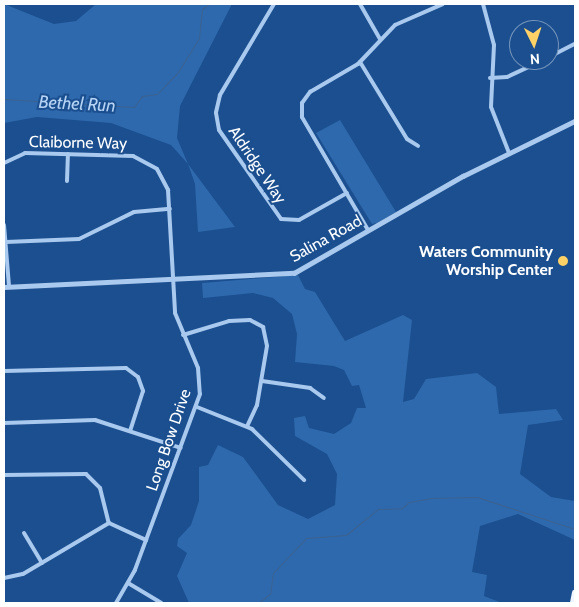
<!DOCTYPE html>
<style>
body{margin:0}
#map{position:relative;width:579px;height:607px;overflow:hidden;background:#1b4f8f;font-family:Cabin,sans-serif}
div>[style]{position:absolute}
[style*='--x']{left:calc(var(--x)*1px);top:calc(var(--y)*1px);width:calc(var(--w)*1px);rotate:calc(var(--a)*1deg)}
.green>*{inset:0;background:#2e69ad}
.stream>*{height:1px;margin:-0.5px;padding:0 0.5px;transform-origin:0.5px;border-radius:0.5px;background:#3c6290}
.minor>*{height:4px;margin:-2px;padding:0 2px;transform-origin:2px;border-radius:2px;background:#a9c9ee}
.tertiary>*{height:4.5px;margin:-2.25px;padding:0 2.25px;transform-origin:2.25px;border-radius:2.25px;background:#a9c9ee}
.primary>*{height:5.5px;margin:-2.75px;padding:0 2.75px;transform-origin:2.75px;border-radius:2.75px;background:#f0f6ff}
.dots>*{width:14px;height:14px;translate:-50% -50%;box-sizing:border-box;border:2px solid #1b4f8f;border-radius:50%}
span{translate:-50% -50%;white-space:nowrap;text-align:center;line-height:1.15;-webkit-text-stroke:4px #1b4f8f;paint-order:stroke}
.street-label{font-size:16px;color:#fff}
.poi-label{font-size:16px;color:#fff;font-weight:700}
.right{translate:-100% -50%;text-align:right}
.water-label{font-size:18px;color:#b5d3f5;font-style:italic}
.frame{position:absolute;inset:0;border:5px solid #fff;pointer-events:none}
.north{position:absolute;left:509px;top:20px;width:50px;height:50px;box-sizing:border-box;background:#1b4f8f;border:1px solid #7695bc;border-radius:50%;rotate:176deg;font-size:14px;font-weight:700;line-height:20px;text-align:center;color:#fff}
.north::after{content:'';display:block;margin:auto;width:18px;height:22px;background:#ffd166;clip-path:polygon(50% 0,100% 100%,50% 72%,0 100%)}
</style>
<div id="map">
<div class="green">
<i style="clip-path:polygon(4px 4px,54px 24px,76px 21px,96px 4px,232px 4px,180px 106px,177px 138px,188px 164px,235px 227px,198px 232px,195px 184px,188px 164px,171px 145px,111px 123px,37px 117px,4px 123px)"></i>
<i style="clip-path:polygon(340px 120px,396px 212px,377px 223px,372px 224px,316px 133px)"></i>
<i style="clip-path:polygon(298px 275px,305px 289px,315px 292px,345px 341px,403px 315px,412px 320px,403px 402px,414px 399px,426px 379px,477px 373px,496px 387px,499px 414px,556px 409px,563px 420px,528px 425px,520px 474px,551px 497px,575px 501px,575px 540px,518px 514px,480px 526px,472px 572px,487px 575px,484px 596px,502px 603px,189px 603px,177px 576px,187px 553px,177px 546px,178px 539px,191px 525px,199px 501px,199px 467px,208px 465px,218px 445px,243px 457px,278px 505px,308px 519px,335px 505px,337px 474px,327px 454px,295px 436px,294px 418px,305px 416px,309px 428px,334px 434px,351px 423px,357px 408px,366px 408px,359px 385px,352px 386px,344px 370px,334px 366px,295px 362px,297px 334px,292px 314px,273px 298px,253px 293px,203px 298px,202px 283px)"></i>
</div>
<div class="stream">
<i style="--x:4;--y:99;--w:130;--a:3.5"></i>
<i style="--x:134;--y:107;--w:14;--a:-54"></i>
<i style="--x:142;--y:96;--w:15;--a:-8"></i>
<i style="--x:157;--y:94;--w:30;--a:-46"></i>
<i style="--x:178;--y:72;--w:40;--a:-58"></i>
<i style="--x:199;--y:38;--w:29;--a:-84"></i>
<i style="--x:202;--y:9;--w:9;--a:-36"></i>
<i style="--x:258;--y:603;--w:15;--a:-37"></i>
<i style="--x:270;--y:594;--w:21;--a:-82"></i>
<i style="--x:273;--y:573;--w:48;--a:-46.7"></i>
<i style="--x:306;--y:538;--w:40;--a:-4.3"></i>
<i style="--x:346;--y:535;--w:41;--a:-39.1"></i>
<i style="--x:378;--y:509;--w:24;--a:-2"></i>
<i style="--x:402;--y:508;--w:9;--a:-41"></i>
<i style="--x:409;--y:502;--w:23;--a:-10"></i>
<i style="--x:432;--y:498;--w:45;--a:-1.3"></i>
<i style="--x:477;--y:497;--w:103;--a:18.1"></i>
</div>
<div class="minor">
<i style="--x:274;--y:4;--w:106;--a:120.7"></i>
<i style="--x:220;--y:95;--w:18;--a:103"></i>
<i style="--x:216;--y:113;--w:17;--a:80"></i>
<i style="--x:219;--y:130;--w:108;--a:55.1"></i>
<i style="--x:281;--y:219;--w:18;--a:3"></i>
<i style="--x:299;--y:220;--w:55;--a:-29.4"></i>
<i style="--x:360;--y:4;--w:40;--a:60.3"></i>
<i style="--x:483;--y:4;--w:42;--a:75"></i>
<i style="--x:494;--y:45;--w:62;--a:92.8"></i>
<i style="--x:491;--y:107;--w:49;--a:68.6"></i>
<i style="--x:549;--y:57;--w:29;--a:-27"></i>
<i style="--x:360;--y:62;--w:90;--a:58.6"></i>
<i style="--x:407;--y:139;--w:13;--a:32"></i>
<i style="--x:490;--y:78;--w:17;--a:-3"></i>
<i style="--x:507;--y:77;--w:40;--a:-25"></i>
<i style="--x:4;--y:163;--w:23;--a:-25"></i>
<i style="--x:25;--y:153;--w:108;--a:1.6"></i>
<i style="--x:133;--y:156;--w:27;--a:28"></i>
<i style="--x:157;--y:169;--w:24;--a:62"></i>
<i style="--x:168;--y:190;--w:123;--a:86.7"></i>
<i style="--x:175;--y:313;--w:60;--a:67.3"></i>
<i style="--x:198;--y:368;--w:26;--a:86"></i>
<i style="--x:200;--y:394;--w:188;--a:110.3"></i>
<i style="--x:135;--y:570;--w:38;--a:120"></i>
<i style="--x:67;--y:181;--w:27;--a:-88"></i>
<i style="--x:4;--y:225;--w:61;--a:85.3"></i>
<i style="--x:368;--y:230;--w:131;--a:-120.3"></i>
<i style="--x:302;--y:117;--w:14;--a:-90"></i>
<i style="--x:302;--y:103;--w:14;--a:-54"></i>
<i style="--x:310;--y:92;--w:56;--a:-30.3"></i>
<i style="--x:358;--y:64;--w:54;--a:-46.5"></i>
<i style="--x:395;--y:25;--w:52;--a:-23.6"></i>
<i style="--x:6;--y:242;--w:73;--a:-2.4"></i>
<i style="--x:79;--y:239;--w:61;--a:-26.1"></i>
<i style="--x:134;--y:212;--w:36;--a:-5"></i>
<i style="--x:183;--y:335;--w:48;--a:-16.9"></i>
<i style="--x:229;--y:321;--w:21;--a:-3"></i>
<i style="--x:250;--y:320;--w:15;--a:28"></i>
<i style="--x:263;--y:327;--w:19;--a:78"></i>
<i style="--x:267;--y:346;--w:60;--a:99.6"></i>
<i style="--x:257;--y:405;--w:23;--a:115"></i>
<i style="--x:4;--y:371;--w:122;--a:-1.4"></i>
<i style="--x:126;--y:368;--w:15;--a:37"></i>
<i style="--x:138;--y:377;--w:15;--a:70"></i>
<i style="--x:143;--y:391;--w:40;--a:108"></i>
<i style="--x:262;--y:381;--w:49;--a:8.3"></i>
<i style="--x:310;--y:388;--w:17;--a:36"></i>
<i style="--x:197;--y:407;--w:59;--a:21.8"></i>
<i style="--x:252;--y:429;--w:73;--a:44.4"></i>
<i style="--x:4;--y:423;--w:91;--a:-1.9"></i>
<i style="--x:95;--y:420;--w:90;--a:18"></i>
<i style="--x:4;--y:475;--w:82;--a:-0.7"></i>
<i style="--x:86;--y:474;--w:20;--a:45"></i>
<i style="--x:100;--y:488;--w:36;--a:76"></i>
<i style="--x:109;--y:523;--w:41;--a:24.7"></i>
<i style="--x:24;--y:533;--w:35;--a:59"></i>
<i style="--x:4;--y:578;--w:19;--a:-12"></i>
<i style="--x:23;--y:574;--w:100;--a:-30.7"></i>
<i style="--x:128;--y:583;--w:39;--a:31"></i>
</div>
<div class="tertiary">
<i style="--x:4;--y:287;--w:290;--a:-2.8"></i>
<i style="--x:294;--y:273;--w:195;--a:-29.9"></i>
<i style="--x:463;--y:176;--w:125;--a:-26.2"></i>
</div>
<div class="primary">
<i style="--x:573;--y:603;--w:10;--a:-79"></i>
</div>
<div class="dots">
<i style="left:563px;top:261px;background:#ffd166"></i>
</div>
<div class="street-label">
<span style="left:78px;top:143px;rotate:1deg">Claiborne Way</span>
<span style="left:257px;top:165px;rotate:56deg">Aldridge Way</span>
<span style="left:326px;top:239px;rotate:-29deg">Salina Road</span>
<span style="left:169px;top:440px;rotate:-71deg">Long Bow Drive</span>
</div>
<div class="poi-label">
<span class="right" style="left:553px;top:261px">Waters Community<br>Worship Center</span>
</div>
<div class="water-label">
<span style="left:77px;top:104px;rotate:3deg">Bethel Run</span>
</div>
<div class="frame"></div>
<div class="north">N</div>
</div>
